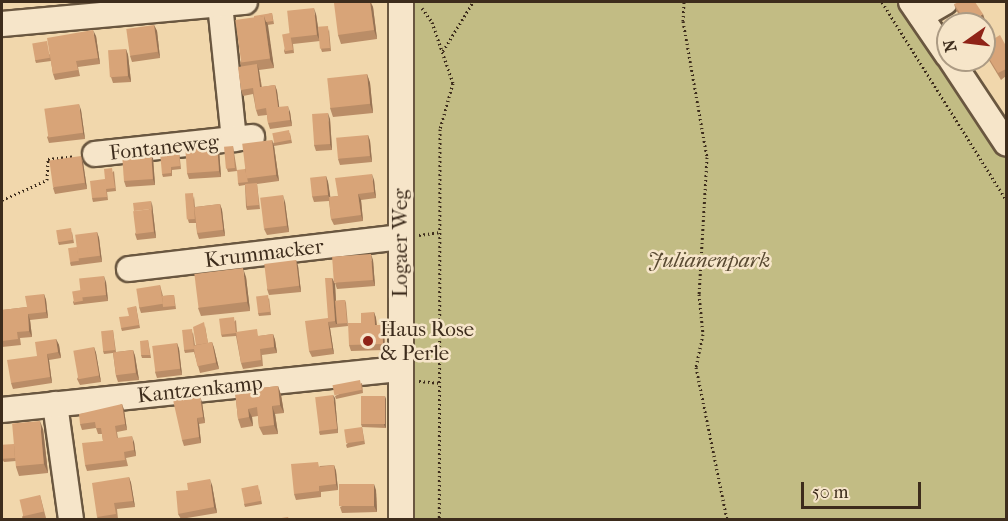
<!DOCTYPE html>
<style>
body{margin:0}
#map{position:relative;width:1008px;height:521px;overflow:hidden;background:#f1d7ac;font-family:"IM FELL French Canon",serif}
div>[style]{position:absolute}
[style*='--x']{left:calc(var(--x)*1px);top:calc(var(--y)*1px);width:calc(var(--w)*1px);rotate:calc(var(--a)*1deg)}
.green>*{inset:0;background:#c2bc84}
.path>*{height:3px;margin-top:-1.5px;transform-origin:0;background:repeating-linear-gradient(90deg,#3d2c1c 0 1.5px,transparent 0 4.5px)}
.roads{filter:drop-shadow(2px 0 #6a5740) drop-shadow(-2px 0 #6a5740) drop-shadow(0 2px #6a5740) drop-shadow(0 -2px #6a5740)}
.minor>*{height:24px;margin:-12px;padding:0 12px;transform-origin:12px;border-radius:12px;background:#f6e5c9}
.wall>*{inset:0;background:#ba8d67}
.shaded-wall>*{inset:0;background:#977354}
.building>*{inset:0;background:#d8a478;transform-origin:0 0}
.dots>*{width:16px;height:16px;translate:-50% -50%;box-sizing:border-box;border:3px solid #f6e5c9;border-radius:50%}
span{translate:-50% -50%;white-space:nowrap;text-align:center;line-height:1.15;-webkit-text-stroke:5px #f6e5c9;paint-order:stroke}
.street-label{font-size:21px;color:#3d2c1c}
.park-label{font-size:21px;color:#584931;font-style:italic}
.poi-label{font-size:21px;color:#3d2c1c}
.left{translate:0 -50%;text-align:left}
.frame{position:absolute;inset:0;border:3px solid #3d2c1c;pointer-events:none}
.north{position:absolute;left:936px;top:12px;width:60px;height:60px;box-sizing:border-box;background:#f6e5c9;border:2px solid #ac9b84;border-radius:50%;rotate:256deg;font-size:16px;font-weight:700;line-height:24px;text-align:center;color:#3d2c1c}
.north::after{content:'';display:block;margin:auto;width:21px;height:27px;background:#8f2418;clip-path:polygon(50% 0,100% 100%,50% 72%,0 100%)}
.scale{position:absolute;left:801px;top:482px;width:120px;height:27px;box-sizing:border-box;border:3px solid #3d2c1c;border-top:0;padding-left:8px;font-size:18px;line-height:21px;white-space:nowrap;color:#3d2c1c;-webkit-text-stroke:4px #f6e5c9;paint-order:stroke}
</style>
<div id="map">
<div class="green">
<i style="clip-path:polygon(412px 2px,905px 2px,1006px 153px,1006px 519px,413px 519px)"></i>
</div>
<div class="path">
<i style="--x:684;--y:2;--w:19;--a:93"></i>
<i style="--x:683;--y:21;--w:138;--a:80"></i>
<i style="--x:707;--y:157;--w:137;--a:93.3"></i>
<i style="--x:699;--y:294;--w:40;--a:84.3"></i>
<i style="--x:703;--y:334;--w:34;--a:102"></i>
<i style="--x:696;--y:367;--w:156;--a:78.5"></i>
<i style="--x:882;--y:2;--w:234;--a:57.9"></i>
<i style="--x:422;--y:8;--w:17;--a:54"></i>
<i style="--x:432;--y:22;--w:65;--a:71"></i>
<i style="--x:453;--y:83;--w:48;--a:105.8"></i>
<i style="--x:440;--y:129;--w:391;--a:90.1"></i>
<i style="--x:443;--y:51;--w:57;--a:-58.5"></i>
<i style="--x:2;--y:200;--w:49;--a:-24"></i>
<i style="--x:47;--y:180;--w:21;--a:-87"></i>
<i style="--x:48;--y:159;--w:27;--a:-6"></i>
<i style="--x:419;--y:235;--w:22;--a:-8"></i>
<i style="--x:419;--y:381;--w:22;--a:5"></i>
</div>
<div class="roads">
<div class="minor">
<i style="--x:911;--y:2;--w:65;--a:55.6"></i>
<i style="--x:220;--y:4;--w:136;--a:84.1"></i>
<i style="--x:921;--y:16;--w:28;--a:-30"></i>
<i style="--x:2;--y:24;--w:244;--a:-5.2"></i>
<i style="--x:951;--y:60;--w:100;--a:56.5"></i>
<i style="--x:95;--y:154;--w:158;--a:-6.2"></i>
<i style="--x:129;--y:269;--w:273;--a:-6.7"></i>
<i style="--x:55;--y:404;--w:117;--a:82.1"></i>
<i style="--x:2;--y:410;--w:399;--a:-5.9"></i>
<i style="--x:401;--y:520;--w:518;--a:-90"></i>
</div>
</div>
<div class="wall">
<i style="clip-path:polygon(26px 2px,44px 2px,27px 3px)"></i>
<i style="clip-path:polygon(343px 2px,371px 2px,373px 7px,377px 39px,341px 44px,338px 35px)"></i>
<i style="clip-path:polygon(954px 4px,985px 20px,979px 24px,965px 24px,956px 10px)"></i>
<i style="clip-path:polygon(272px 13px,274px 24px,267px 25px,274px 68px,259px 70px,262px 87px,275px 85px,277px 91px,279px 107px,290px 112px,292px 126px,270px 129px,268px 123px,267px 115px,258px 116px,256px 110px,253px 94px,243px 96px,241px 90px,241px 66px,240px 63px,254px 18px)"></i>
<i style="clip-path:polygon(316px 14px,320px 41px,293px 44px,294px 53px,285px 54px,284px 51px,290px 33px)"></i>
<i style="clip-path:polygon(154px 25px,157px 31px,160px 58px,132px 62px,130px 56px)"></i>
<i style="clip-path:polygon(329px 29px,331px 51px,322px 52px,321px 49px)"></i>
<i style="clip-path:polygon(96px 36px,100px 64px,78px 67px,80px 76px,55px 80px,53px 74px,51px 61px,36px 63px,35px 60px)"></i>
<i style="clip-path:polygon(984px 45px,1006px 46px,1006px 76px,1001px 80px,984px 52px)"></i>
<i style="clip-path:polygon(126px 49px,128px 55px,131px 82px,113px 83px,111px 77px)"></i>
<i style="clip-path:polygon(367px 74px,370px 83px,373px 113px,333px 117px,330px 108px)"></i>
<i style="clip-path:polygon(81px 110px,85px 139px,49px 143px,47px 137px)"></i>
<i style="clip-path:polygon(330px 119px,332px 150px,316px 151px,314px 145px)"></i>
<i style="clip-path:polygon(290px 133px,292px 143px,274px 146px,273px 143px)"></i>
<i style="clip-path:polygon(368px 135px,370px 141px,372px 162px,340px 165px,338px 159px)"></i>
<i style="clip-path:polygon(272px 140px,274px 146px,279px 181px,257px 184px,260px 209px,247px 210px,246px 207px,245px 185px,239px 186px,238px 183px,245px 169px)"></i>
<i style="clip-path:polygon(217px 143px,219px 149px,221px 177px,189px 179px,187px 173px)"></i>
<i style="clip-path:polygon(233px 146px,237px 171px,228px 172px,227px 169px)"></i>
<i style="clip-path:polygon(179px 150px,181px 169px,172px 170px,172px 176px,163px 177px,162px 174px)"></i>
<i style="clip-path:polygon(81px 156px,83px 162px,87px 189px,55px 194px,53px 188px)"></i>
<i style="clip-path:polygon(153px 158px,155px 185px,126px 187px,124px 181px)"></i>
<i style="clip-path:polygon(114px 171px,116px 191px,107px 192px,108px 200px,93px 202px,92px 198px,105px 179px)"></i>
<i style="clip-path:polygon(326px 176px,328px 182px,330px 197px,338px 196px,374px 180px,376px 198px,361px 200px,363px 221px,334px 225px,331px 219px,329px 201px,314px 202px,312px 196px)"></i>
<i style="clip-path:polygon(194px 196px,195px 207px,220px 204px,222px 210px,225px 236px,199px 239px,197px 233px,196px 223px,189px 223px,188px 220px)"></i>
<i style="clip-path:polygon(285px 202px,289px 232px,267px 235px,264px 229px)"></i>
<i style="clip-path:polygon(152px 204px,156px 238px,137px 240px,135px 234px)"></i>
<i style="clip-path:polygon(72px 232px,74px 243px,59px 245px,58px 242px)"></i>
<i style="clip-path:polygon(97px 232px,99px 238px,102px 262px,71px 266px,70px 263px,77px 247px)"></i>
<i style="clip-path:polygon(296px 260px,298px 266px,301px 292px,269px 295px,267px 289px)"></i>
<i style="clip-path:polygon(373px 260px,375px 286px,337px 289px,335px 283px)"></i>
<i style="clip-path:polygon(246px 277px,250px 311px,201px 316px,198px 308px)"></i>
<i style="clip-path:polygon(332px 278px,335px 284px,336px 301px,345px 300px,346px 303px,348px 326px,330px 328px,334px 354px,312px 357px,309px 351px,328px 318px)"></i>
<i style="clip-path:polygon(106px 282px,108px 301px,74px 305px,73px 302px,81px 290px)"></i>
<i style="clip-path:polygon(160px 285px,163px 296px,174px 295px,176px 309px,141px 313px,139px 307px)"></i>
<i style="clip-path:polygon(44px 294px,46px 300px,48px 318px,30px 320px,32px 337px,20px 338px,21px 345px,2px 347px,2px 310px,27px 307px)"></i>
<i style="clip-path:polygon(269px 298px,271px 315px,259px 316px,258px 313px)"></i>
<i style="clip-path:polygon(136px 306px,140px 328px,122px 331px,121px 328px,129px 316px)"></i>
<i style="clip-path:polygon(374px 312px,376px 318px,377px 325px,384px 331px,385px 350px,351px 351px,349px 345px,361px 323px)"></i>
<i style="clip-path:polygon(236px 320px,237px 332px,259px 336px,273px 334px,275px 340px,277px 353px,262px 355px,263px 366px,243px 369px,241px 363px,236px 336px,222px 337px,221px 334px)"></i>
<i style="clip-path:polygon(205px 326px,208px 343px,212px 342px,214px 348px,219px 369px,200px 373px,194px 352px,185px 353px,184px 350px,193px 332px,195px 345px,196px 345px)"></i>
<i style="clip-path:polygon(113px 330px,116px 352px,133px 350px,135px 356px,139px 380px,118px 382px,116px 376px,113px 353px,104px 354px,103px 351px)"></i>
<i style="clip-path:polygon(56px 339px,59px 345px,61px 358px,49px 360px,52px 383px,13px 389px,11px 383px)"></i>
<i style="clip-path:polygon(148px 340px,151px 358px,142px 358px,141px 355px)"></i>
<i style="clip-path:polygon(177px 343px,179px 349px,182px 375px,157px 378px,155px 372px)"></i>
<i style="clip-path:polygon(94px 347px,96px 353px,101px 382px,80px 385px,77px 379px)"></i>
<i style="clip-path:polygon(362px 383px,363px 393px,336px 399px,335px 396px)"></i>
<i style="clip-path:polygon(278px 386px,281px 395px,284px 413px,275px 414px,278px 434px,263px 435px,259px 427px,258px 416px,252px 417px,253px 426px,241px 428px,238px 419px,235px 391px)"></i>
<i style="clip-path:polygon(335px 398px,338px 433px,320px 435px,319px 432px)"></i>
<i style="clip-path:polygon(386px 399px,386px 428px,362px 427px,361px 424px)"></i>
<i style="clip-path:polygon(202px 402px,205px 423px,199px 424px,201px 443px,184px 446px,182px 440px)"></i>
<i style="clip-path:polygon(122px 404px,124px 410px,127px 430px,117px 432px,118px 438px,134px 442px,136px 456px,126px 458px,128px 466px,87px 471px,85px 465px,103px 441px,102px 434px,98px 434px,96px 428px,82px 430px,80px 424px)"></i>
<i style="clip-path:polygon(362px 427px,365px 444px,347px 448px,346px 445px)"></i>
<i style="clip-path:polygon(43px 429px,48px 473px,19px 476px,16px 467px,16px 461px,4px 462px,2px 459px,14px 444px)"></i>
<i style="clip-path:polygon(334px 465px,336px 471px,338px 490px,321px 492px,321px 497px,296px 500px,294px 494px,320px 466px)"></i>
<i style="clip-path:polygon(129px 477px,131px 483px,135px 507px,117px 509px,118px 519px,98px 519px,97px 517px)"></i>
<i style="clip-path:polygon(212px 485px,217px 513px,181px 519px,178px 514px,188px 490px)"></i>
<i style="clip-path:polygon(259px 489px,262px 504px,245px 507px,244px 504px)"></i>
<i style="clip-path:polygon(376px 490px,377px 512px,342px 513px,340px 507px)"></i>
<i style="clip-path:polygon(40px 495px,46px 518px,40px 519px,23px 519px,22px 517px)"></i>
</div>
<div class="shaded-wall">
<i style="clip-path:polygon(370px 2px,373px 7px,377px 39px,374px 30px)"></i>
<i style="clip-path:polygon(314px 8px,316px 14px,320px 41px,317px 35px)"></i>
<i style="clip-path:polygon(983px 14px,985px 20px,979px 24px,968px 24px)"></i>
<i style="clip-path:polygon(264px 16px,268px 25px,274px 68px,270px 59px)"></i>
<i style="clip-path:polygon(154px 25px,157px 31px,160px 58px,158px 52px)"></i>
<i style="clip-path:polygon(93px 30px,96px 36px,100px 64px,98px 58px)"></i>
<i style="clip-path:polygon(126px 49px,128px 55px,131px 82px,128px 76px)"></i>
<i style="clip-path:polygon(257px 64px,259px 70px,262px 93px,260px 87px)"></i>
<i style="clip-path:polygon(367px 74px,370px 83px,373px 113px,370px 104px)"></i>
<i style="clip-path:polygon(275px 85px,277px 91px,280px 113px,278px 107px)"></i>
<i style="clip-path:polygon(79px 104px,81px 110px,85px 139px,83px 133px)"></i>
<i style="clip-path:polygon(288px 106px,290px 112px,292px 126px,290px 120px)"></i>
<i style="clip-path:polygon(328px 113px,330px 119px,332px 150px,330px 144px)"></i>
<i style="clip-path:polygon(368px 135px,370px 141px,372px 162px,370px 156px)"></i>
<i style="clip-path:polygon(272px 140px,274px 146px,279px 181px,276px 175px)"></i>
<i style="clip-path:polygon(217px 143px,219px 149px,221px 177px,219px 171px)"></i>
<i style="clip-path:polygon(151px 152px,153px 158px,155px 185px,153px 179px)"></i>
<i style="clip-path:polygon(81px 156px,83px 162px,87px 189px,85px 183px)"></i>
<i style="clip-path:polygon(372px 174px,374px 180px,376px 198px,374px 192px)"></i>
<i style="clip-path:polygon(326px 176px,328px 182px,331px 201px,328px 195px)"></i>
<i style="clip-path:polygon(358px 194px,361px 200px,363px 221px,361px 215px)"></i>
<i style="clip-path:polygon(283px 195px,285px 202px,289px 232px,287px 226px)"></i>
<i style="clip-path:polygon(151px 201px,152px 204px,156px 238px,154px 232px)"></i>
<i style="clip-path:polygon(220px 204px,222px 210px,225px 236px,223px 230px)"></i>
<i style="clip-path:polygon(97px 232px,99px 238px,102px 262px,100px 256px)"></i>
<i style="clip-path:polygon(371px 254px,373px 260px,375px 286px,373px 280px)"></i>
<i style="clip-path:polygon(296px 260px,298px 266px,301px 292px,299px 286px)"></i>
<i style="clip-path:polygon(243px 268px,246px 277px,250px 311px,247px 302px)"></i>
<i style="clip-path:polygon(104px 276px,106px 282px,108px 301px,106px 295px)"></i>
<i style="clip-path:polygon(332px 278px,335px 284px,337px 324px,336px 324px,335px 321px)"></i>
<i style="clip-path:polygon(44px 294px,46px 300px,48px 318px,46px 312px)"></i>
<i style="clip-path:polygon(374px 312px,376px 318px,377px 331px,375px 325px)"></i>
<i style="clip-path:polygon(28px 314px,30px 320px,32px 337px,29px 331px)"></i>
<i style="clip-path:polygon(328px 322px,330px 328px,334px 354px,332px 348px)"></i>
<i style="clip-path:polygon(382px 325px,384px 331px,385px 350px,383px 344px)"></i>
<i style="clip-path:polygon(273px 334px,275px 340px,277px 353px,274px 347px)"></i>
<i style="clip-path:polygon(56px 339px,59px 345px,61px 358px,58px 352px)"></i>
<i style="clip-path:polygon(212px 342px,214px 348px,219px 369px,216px 363px)"></i>
<i style="clip-path:polygon(177px 343px,179px 349px,182px 375px,180px 369px)"></i>
<i style="clip-path:polygon(94px 347px,96px 353px,101px 382px,99px 376px)"></i>
<i style="clip-path:polygon(133px 350px,135px 356px,139px 380px,136px 373px)"></i>
<i style="clip-path:polygon(47px 354px,49px 360px,52px 383px,50px 377px)"></i>
<i style="clip-path:polygon(278px 386px,281px 395px,284px 413px,280px 405px)"></i>
<i style="clip-path:polygon(333px 395px,335px 398px,338px 433px,337px 429px)"></i>
<i style="clip-path:polygon(200px 396px,202px 402px,205px 423px,203px 417px)"></i>
<i style="clip-path:polygon(385px 396px,386px 399px,386px 428px,384px 425px)"></i>
<i style="clip-path:polygon(122px 404px,124px 410px,127px 430px,125px 424px)"></i>
<i style="clip-path:polygon(272px 406px,275px 414px,278px 434px,274px 425px)"></i>
<i style="clip-path:polygon(248px 409px,252px 417px,253px 426px,249px 417px)"></i>
<i style="clip-path:polygon(197px 418px,199px 424px,201px 443px,199px 437px)"></i>
<i style="clip-path:polygon(40px 421px,43px 429px,48px 473px,44px 464px)"></i>
<i style="clip-path:polygon(132px 436px,134px 442px,136px 456px,134px 450px)"></i>
<i style="clip-path:polygon(334px 465px,336px 471px,338px 490px,336px 484px)"></i>
<i style="clip-path:polygon(129px 477px,131px 483px,135px 507px,133px 501px)"></i>
<i style="clip-path:polygon(210px 479px,212px 485px,217px 513px,214px 507px)"></i>
<i style="clip-path:polygon(374px 484px,376px 490px,377px 512px,374px 506px)"></i>
</div>
<div class="building">
<i style="clip-path:polygon(343px 2px,370px 2px,374px 30px,338px 35px,334px 3px)"></i>
<i style="clip-path:polygon(959px 2px,975px 2px,983px 14px,967px 24px,954px 4px)"></i>
<i style="left:314px;top:8px;width:27px;height:27px;rotate:84deg"></i>
<i style="clip-path:polygon(272px 13px,273px 21px,266px 22px,264px 16px,254px 18px,254px 16px)"></i>
<i style="left:264px;top:16px;width:43px;height:29px;rotate:82deg"></i>
<i style="left:154px;top:25px;width:27px;height:28px;rotate:82deg"></i>
<i style="left:328px;top:26px;width:22px;height:10px;rotate:85deg"></i>
<i style="clip-path:polygon(93px 30px,98px 58px,76px 61px,78px 70px,53px 74px,47px 38px)"></i>
<i style="left:290px;top:33px;width:17px;height:8px;rotate:80deg"></i>
<i style="clip-path:polygon(1000px 35px,1006px 46px,1006px 69px,998px 73px,984px 50px,984px 45px)"></i>
<i style="left:47px;top:41px;width:17px;height:15px;rotate:80deg"></i>
<i style="left:126px;top:49px;width:27px;height:18px;rotate:86deg"></i>
<i style="clip-path:polygon(257px 64px,260px 87px,275px 85px,278px 107px,288px 106px,290px 120px,268px 123px,266px 108px,256px 110px,253px 88px,241px 90px,238px 67px)"></i>
<i style="left:367px;top:74px;width:30px;height:40px;rotate:84deg"></i>
<i style="left:79px;top:104px;width:29px;height:35px;rotate:82deg"></i>
<i style="left:328px;top:113px;width:31px;height:16px;rotate:86deg"></i>
<i style="left:289px;top:130px;width:10px;height:17px;rotate:79deg"></i>
<i style="left:368px;top:135px;width:21px;height:32px;rotate:85deg"></i>
<i style="left:272px;top:140px;width:35px;height:30px;rotate:83deg"></i>
<i style="left:217px;top:143px;width:28px;height:32px;rotate:86deg"></i>
<i style="left:233px;top:146px;width:22px;height:9px;rotate:85deg"></i>
<i style="clip-path:polygon(179px 150px,180px 166px,171px 167px,171px 173px,162px 174px,160px 152px)"></i>
<i style="left:151px;top:152px;width:27px;height:29px;rotate:86deg"></i>
<i style="left:81px;top:156px;width:27px;height:32px;rotate:82deg"></i>
<i style="clip-path:polygon(112px 168px,115px 188px,106px 189px,107px 197px,92px 198px,90px 181px,105px 179px,104px 169px)"></i>
<i style="clip-path:polygon(245px 169px,248px 182px,238px 183px,237px 170px)"></i>
<i style="clip-path:polygon(372px 174px,374px 192px,358px 194px,361px 215px,331px 219px,329px 197px,338px 196px,335px 178px)"></i>
<i style="left:326px;top:176px;width:19px;height:16px;rotate:84deg"></i>
<i style="left:257px;top:183px;width:22px;height:12px;rotate:85deg"></i>
<i style="left:193px;top:193px;width:26px;height:8px;rotate:86deg"></i>
<i style="left:283px;top:195px;width:31px;height:23px;rotate:83deg"></i>
<i style="clip-path:polygon(151px 201px,152px 212px,151px 209px,134px 211px,133px 203px)"></i>
<i style="left:220px;top:204px;width:26px;height:26px;rotate:83deg"></i>
<i style="left:151px;top:209px;width:23px;height:18px;rotate:83deg"></i>
<i style="left:71px;top:228px;width:12px;height:15px;rotate:81deg"></i>
<i style="left:97px;top:232px;width:24px;height:22px;rotate:83deg"></i>
<i style="left:77px;top:247px;width:14px;height:9px;rotate:82deg"></i>
<i style="left:371px;top:254px;width:26px;height:39px;rotate:86deg"></i>
<i style="left:296px;top:260px;width:26px;height:32px;rotate:83deg"></i>
<i style="left:243px;top:268px;width:34px;height:49px;rotate:83deg"></i>
<i style="left:104px;top:276px;width:19px;height:25px;rotate:84deg"></i>
<i style="clip-path:polygon(325px 278px,332px 278px,335px 321px,328px 322px,332px 348px,309px 351px,305px 321px,328px 318px)"></i>
<i style="left:160px;top:285px;width:19px;height:24px;rotate:81deg"></i>
<i style="left:81px;top:290px;width:11px;height:9px;rotate:80deg"></i>
<i style="clip-path:polygon(44px 294px,46px 312px,28px 314px,29px 331px,17px 332px,18px 339px,2px 341px,2px 310px,27px 307px,25px 296px)"></i>
<i style="left:174px;top:295px;width:11px;height:12px;rotate:85deg"></i>
<i style="left:268px;top:295px;width:17px;height:12px;rotate:83deg"></i>
<i style="left:345px;top:300px;width:23px;height:10px;rotate:85deg"></i>
<i style="clip-path:polygon(136px 306px,139px 325px,121px 328px,119px 317px,129px 316px,127px 308px)"></i>
<i style="clip-path:polygon(374px 312px,375px 325px,382px 325px,383px 344px,349px 345px,348px 323px,361px 323px,361px 313px)"></i>
<i style="left:234px;top:317px;width:16px;height:15px;rotate:83deg"></i>
<i style="clip-path:polygon(204px 322px,208px 343px,196px 345px,193px 327px)"></i>
<i style="left:192px;top:329px;width:20px;height:10px;rotate:84deg"></i>
<i style="clip-path:polygon(257px 329px,258px 336px,273px 334px,274px 347px,260px 349px,261px 360px,241px 363px,236px 332px)"></i>
<i style="left:113px;top:330px;width:20px;height:12px;rotate:84deg"></i>
<i style="clip-path:polygon(56px 339px,58px 352px,47px 354px,50px 377px,11px 383px,7px 360px,37px 356px,35px 342px)"></i>
<i style="clip-path:polygon(148px 340px,150px 355px,141px 355px,140px 341px)"></i>
<i style="left:212px;top:342px;width:21px;height:19px;rotate:79deg"></i>
<i style="left:177px;top:343px;width:26px;height:25px;rotate:83deg"></i>
<i style="left:94px;top:347px;width:29px;height:21px;rotate:80deg"></i>
<i style="left:133px;top:350px;width:23px;height:20px;rotate:83deg"></i>
<i style="left:360px;top:380px;width:10px;height:28px;rotate:79deg"></i>
<i style="clip-path:polygon(278px 386px,280px 405px,272px 406px,274px 425px,259px 427px,257px 407px,248px 409px,249px 417px,238px 419px,235px 391px)"></i>
<i style="left:333px;top:395px;width:34px;height:18px;rotate:83deg"></i>
<i style="clip-path:polygon(200px 396px,203px 417px,197px 418px,199px 437px,182px 440px,173px 400px)"></i>
<i style="left:361px;top:396px;width:24px;height:28px"></i>
<i style="clip-path:polygon(122px 404px,125px 424px,115px 426px,117px 438px,132px 436px,134px 450px,124px 452px,125px 460px,85px 465px,82px 443px,103px 441px,101px 428px,96px 428px,95px 422px,80px 424px,79px 414px)"></i>
<i style="left:40px;top:421px;width:43px;height:28px;rotate:85deg"></i>
<i style="left:362px;top:427px;width:14px;height:18px;rotate:82deg"></i>
<i style="left:14px;top:444px;width:14px;height:12px;rotate:86deg"></i>
<i style="clip-path:polygon(318px 462px,319px 467px,334px 465px,336px 484px,319px 486px,319px 491px,294px 494px,291px 464px)"></i>
<i style="clip-path:polygon(129px 477px,133px 501px,114px 503px,116px 514px,97px 517px,92px 483px)"></i>
<i style="clip-path:polygon(210px 479px,214px 507px,178px 514px,176px 491px,188px 490px,187px 483px)"></i>
<i style="left:374px;top:484px;width:22px;height:35px;rotate:90deg"></i>
<i style="left:258px;top:485px;width:16px;height:17px;rotate:79deg"></i>
<i style="left:40px;top:495px;width:17px;height:21px;rotate:77deg"></i>
<i style="clip-path:polygon(288px 517px,289px 519px,275px 519px)"></i>
</div>
<div class="dots">
<i style="left:368px;top:341px;background:#8f2418"></i>
</div>
<div class="street-label">
<span style="left:164px;top:147px;rotate:-6deg">Fontaneweg</span>
<span style="left:400px;top:243px;rotate:-90deg">Logaer Weg</span>
<span style="left:264px;top:253px;rotate:-7deg">Krummacker</span>
<span style="left:200px;top:389px;rotate:-6deg">Kantzenkamp</span>
</div>
<div class="park-label">
<span style="left:709px;top:260px">Julianenpark</span>
</div>
<div class="poi-label">
<span class="left" style="left:380px;top:341px">Haus Rose<br>&amp; Perle</span>
</div>
<div class="frame"></div>
<div class="north">N</div>
<div class="scale">50 m</div>
</div>
